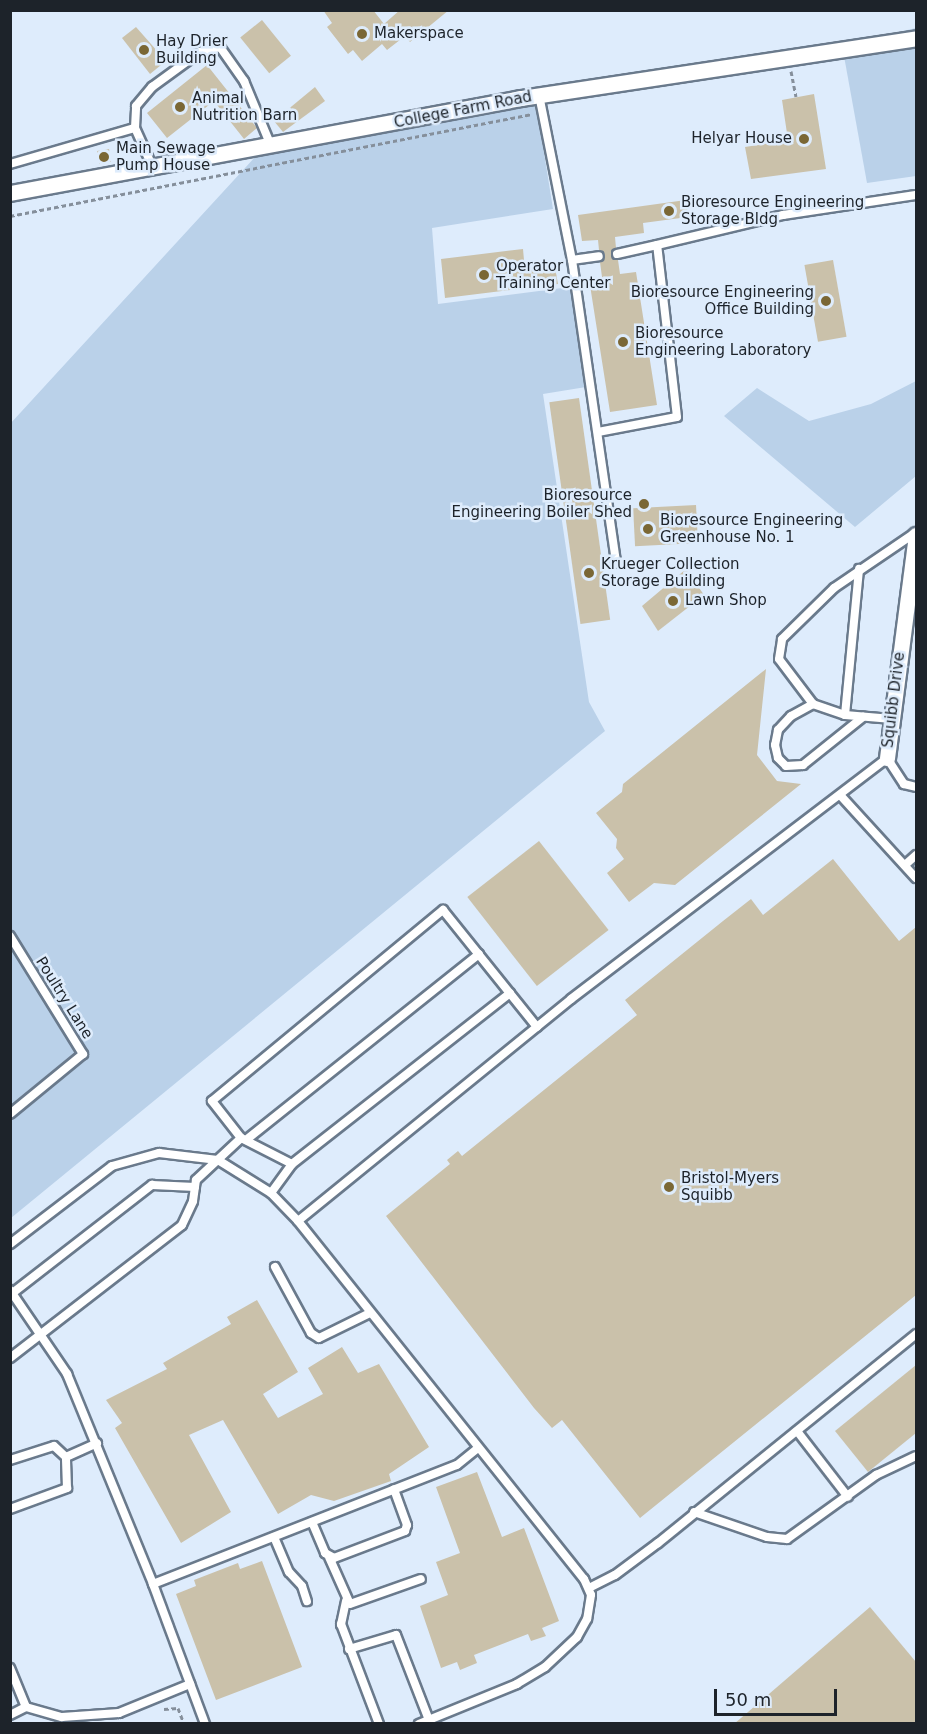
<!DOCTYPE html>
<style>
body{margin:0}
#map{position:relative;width:927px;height:1734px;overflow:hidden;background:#deecfc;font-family:"DejaVu Sans",sans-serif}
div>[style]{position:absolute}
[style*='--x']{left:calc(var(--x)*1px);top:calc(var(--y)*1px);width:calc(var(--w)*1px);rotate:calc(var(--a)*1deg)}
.green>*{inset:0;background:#bad1e9}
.building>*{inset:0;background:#cac1aa;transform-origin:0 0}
.path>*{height:3px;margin-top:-1.5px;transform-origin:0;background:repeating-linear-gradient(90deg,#858f9b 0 4.5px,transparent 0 7.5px)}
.roads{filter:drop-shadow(2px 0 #6a7a8c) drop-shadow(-2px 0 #6a7a8c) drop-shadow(0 2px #6a7a8c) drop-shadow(0 -2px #6a7a8c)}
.service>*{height:8px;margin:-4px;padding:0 4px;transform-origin:4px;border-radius:4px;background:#fff}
.minor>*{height:15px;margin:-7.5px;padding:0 7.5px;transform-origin:7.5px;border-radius:7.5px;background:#fff}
.dots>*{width:16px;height:16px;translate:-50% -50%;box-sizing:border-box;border:3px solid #deecfc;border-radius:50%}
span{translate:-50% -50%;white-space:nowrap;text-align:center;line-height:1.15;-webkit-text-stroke:5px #deecfc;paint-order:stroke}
.poi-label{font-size:15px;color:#1d232a}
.left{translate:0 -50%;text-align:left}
.right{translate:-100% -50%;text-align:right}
.street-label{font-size:15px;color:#1d232a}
.frame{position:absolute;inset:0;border:12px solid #1d232a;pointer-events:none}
.scale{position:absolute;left:714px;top:1689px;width:123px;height:27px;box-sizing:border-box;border:3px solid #1d232a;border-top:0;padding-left:8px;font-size:18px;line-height:21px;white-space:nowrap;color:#1d232a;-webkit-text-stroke:4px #deecfc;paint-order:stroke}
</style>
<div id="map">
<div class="green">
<i style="clip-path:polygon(916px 28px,916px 176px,867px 183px,842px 45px)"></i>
<i style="clip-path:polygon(534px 90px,553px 209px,432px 228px,438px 304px,570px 287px,586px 387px,543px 394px,589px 702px,605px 731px,11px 1218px,10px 424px,266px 145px)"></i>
<i style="clip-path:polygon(916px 381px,916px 476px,855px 527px,724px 416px,757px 388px,809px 421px,871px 404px)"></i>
</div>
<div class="building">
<i style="clip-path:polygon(323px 10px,373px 10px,384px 24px,400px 10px,449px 10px,410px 42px,405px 36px,387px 50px,382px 44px,362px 61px,353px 50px,348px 54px,327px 27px,332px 23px)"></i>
<i style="left:262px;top:20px;width:46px;height:28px;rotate:51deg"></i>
<i style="clip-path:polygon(136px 27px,166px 61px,150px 74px,122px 38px)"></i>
<i style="clip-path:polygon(207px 65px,257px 128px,244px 139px,214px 101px,167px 138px,147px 113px)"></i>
<i style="clip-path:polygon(315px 87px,325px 101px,283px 132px,274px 121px)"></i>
<i style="clip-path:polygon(814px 94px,826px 169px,751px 179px,745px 147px,788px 140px,782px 100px)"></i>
<i style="left:109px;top:149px;width:13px;height:12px;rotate:81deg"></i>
<i style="clip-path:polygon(686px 200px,688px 217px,643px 223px,644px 233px,615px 237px,616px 248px,611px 255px,618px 260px,620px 274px,636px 272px,657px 405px,610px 412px,589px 279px,602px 277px,600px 262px,605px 255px,599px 250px,598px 240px,582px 241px,578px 215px)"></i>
<i style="clip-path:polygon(523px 249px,525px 271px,555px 267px,558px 284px,445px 298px,441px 259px)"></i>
<i style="left:833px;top:260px;width:78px;height:29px;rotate:80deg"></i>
<i style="left:579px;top:398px;width:224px;height:30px;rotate:82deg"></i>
<i style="left:696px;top:505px;width:38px;height:63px;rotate:87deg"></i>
<i style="clip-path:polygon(686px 569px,704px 595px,658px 631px,642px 606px)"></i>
<i style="clip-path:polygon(766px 669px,757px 755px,777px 781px,801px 784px,675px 885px,654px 883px,629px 902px,607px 873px,624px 859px,616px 848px,617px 839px,596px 813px,622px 792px,623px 784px)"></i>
<i style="left:539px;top:841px;width:113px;height:91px;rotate:52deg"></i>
<i style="clip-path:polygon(833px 859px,899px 941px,916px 927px,916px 1295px,640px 1518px,562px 1420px,552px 1428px,534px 1408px,386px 1216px,450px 1164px,447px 1160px,458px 1151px,462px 1156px,637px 1015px,625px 1000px,723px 921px,751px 899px,763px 915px)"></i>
<i style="clip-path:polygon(257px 1300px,298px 1372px,263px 1394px,278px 1418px,323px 1394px,308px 1368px,342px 1347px,358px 1373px,379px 1364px,429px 1447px,389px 1474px,391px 1481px,334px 1501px,311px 1495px,278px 1514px,223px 1420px,189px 1435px,231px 1512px,181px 1543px,115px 1428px,122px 1423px,106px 1400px,167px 1369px,163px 1363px,231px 1324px,227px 1317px)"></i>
<i style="clip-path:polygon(916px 1365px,916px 1433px,868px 1472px,835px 1431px)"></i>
<i style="clip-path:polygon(477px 1472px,502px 1537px,524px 1528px,559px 1621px,542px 1628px,546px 1636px,531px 1641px,528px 1634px,474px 1655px,477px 1663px,460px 1670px,457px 1662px,441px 1668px,420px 1606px,448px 1595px,436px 1562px,460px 1553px,436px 1487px)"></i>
<i style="clip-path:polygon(262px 1561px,302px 1667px,216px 1700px,176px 1594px,196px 1586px,194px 1580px,238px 1563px,240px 1569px)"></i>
<i style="clip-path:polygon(870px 1607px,916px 1662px,916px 1724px,734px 1724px)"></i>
</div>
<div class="path">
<i style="--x:791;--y:71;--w:26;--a:79"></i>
<i style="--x:10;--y:216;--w:532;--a:-11.06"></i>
<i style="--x:164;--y:1709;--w:14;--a:-4"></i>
<i style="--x:178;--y:1708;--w:17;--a:69"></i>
</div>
<div class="roads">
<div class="service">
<i style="--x:539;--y:95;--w:168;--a:78.7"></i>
<i style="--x:572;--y:260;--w:306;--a:81.7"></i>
<i style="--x:10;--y:164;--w:130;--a:-16.1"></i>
<i style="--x:153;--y:168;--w:44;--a:-114.2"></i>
<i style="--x:135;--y:128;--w:22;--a:-87"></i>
<i style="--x:136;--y:106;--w:25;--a:-50"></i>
<i style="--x:152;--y:87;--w:59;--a:-36.1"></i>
<i style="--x:200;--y:52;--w:21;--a:-14"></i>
<i style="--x:220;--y:47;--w:42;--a:54.8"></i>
<i style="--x:244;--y:81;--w:70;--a:67.4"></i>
<i style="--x:657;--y:245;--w:130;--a:-13.4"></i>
<i style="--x:783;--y:215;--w:134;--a:-8.6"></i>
<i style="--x:572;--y:260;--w:27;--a:-8"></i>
<i style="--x:598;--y:432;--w:80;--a:-10.8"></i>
<i style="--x:677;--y:417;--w:173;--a:-96.6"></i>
<i style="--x:657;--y:245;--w:41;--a:167.3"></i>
<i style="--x:813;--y:704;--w:25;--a:151"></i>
<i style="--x:791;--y:716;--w:19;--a:133"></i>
<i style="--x:778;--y:730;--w:15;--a:101"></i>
<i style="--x:775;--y:745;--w:13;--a:77"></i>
<i style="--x:778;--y:758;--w:11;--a:45"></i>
<i style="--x:786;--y:766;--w:17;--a:-3"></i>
<i style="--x:803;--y:765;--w:77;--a:-38.7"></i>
<i style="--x:845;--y:715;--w:147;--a:-84.5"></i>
<i style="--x:892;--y:719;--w:47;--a:-175.1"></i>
<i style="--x:845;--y:715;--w:34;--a:-161"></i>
<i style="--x:813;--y:704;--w:56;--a:-127.1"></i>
<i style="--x:779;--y:659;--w:20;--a:-81"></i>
<i style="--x:782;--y:639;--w:73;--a:-44.4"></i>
<i style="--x:834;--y:588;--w:98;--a:-34.2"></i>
<i style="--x:841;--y:796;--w:111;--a:47.6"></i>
<i style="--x:905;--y:865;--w:15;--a:-42"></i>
<i style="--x:10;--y:936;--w:139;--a:58.3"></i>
<i style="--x:83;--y:1054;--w:94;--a:140.6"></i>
<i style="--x:243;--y:1139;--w:55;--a:27"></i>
<i style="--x:246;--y:1140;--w:298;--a:-38.6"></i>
<i style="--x:271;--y:1193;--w:36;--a:-54"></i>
<i style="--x:292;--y:1164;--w:277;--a:-38.1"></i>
<i style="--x:298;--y:1221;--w:352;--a:-39.1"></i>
<i style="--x:571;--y:999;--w:397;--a:-37.3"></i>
<i style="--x:887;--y:758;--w:31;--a:57"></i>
<i style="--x:904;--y:784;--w:12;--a:14"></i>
<i style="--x:10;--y:1244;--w:128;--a:-37.4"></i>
<i style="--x:112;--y:1166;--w:49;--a:-15.5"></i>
<i style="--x:159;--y:1153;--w:59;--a:6.8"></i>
<i style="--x:218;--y:1160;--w:62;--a:31.9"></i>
<i style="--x:271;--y:1193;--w:39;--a:46"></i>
<i style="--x:298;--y:1221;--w:458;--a:51.4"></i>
<i style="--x:584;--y:1579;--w:17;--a:66"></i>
<i style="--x:591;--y:1595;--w:24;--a:99"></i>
<i style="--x:587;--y:1619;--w:21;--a:119"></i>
<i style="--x:577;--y:1637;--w:44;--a:136.8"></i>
<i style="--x:545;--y:1667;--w:33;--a:149"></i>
<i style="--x:517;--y:1684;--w:106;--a:157.8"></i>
<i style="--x:275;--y:1267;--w:75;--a:61.4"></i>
<i style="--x:311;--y:1333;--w:9;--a:32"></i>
<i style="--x:319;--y:1338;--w:57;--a:-26.1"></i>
<i style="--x:10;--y:1290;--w:102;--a:55.8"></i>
<i style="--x:67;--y:1374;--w:227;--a:67.7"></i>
<i style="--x:153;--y:1584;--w:149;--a:69.6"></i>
<i style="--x:10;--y:1295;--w:180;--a:-37.8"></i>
<i style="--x:152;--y:1185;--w:43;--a:2.7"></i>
<i style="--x:10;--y:1358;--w:217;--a:-37.7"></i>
<i style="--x:182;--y:1225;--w:26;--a:-65"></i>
<i style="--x:193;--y:1201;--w:21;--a:-82"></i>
<i style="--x:196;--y:1180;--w:62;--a:-43"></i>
<i style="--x:241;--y:1138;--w:47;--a:-128.1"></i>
<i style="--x:212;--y:1101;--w:300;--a:-39.6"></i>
<i style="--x:443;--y:910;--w:150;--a:51.2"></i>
<i style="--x:797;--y:1431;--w:83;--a:52.3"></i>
<i style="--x:10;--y:1460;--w:46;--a:-17.7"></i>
<i style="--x:54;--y:1446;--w:16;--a:43"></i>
<i style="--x:10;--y:1509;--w:61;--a:-20.2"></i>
<i style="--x:67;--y:1488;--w:31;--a:-92"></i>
<i style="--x:66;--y:1457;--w:34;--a:-24"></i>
<i style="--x:694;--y:1512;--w:77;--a:18.9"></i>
<i style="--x:767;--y:1537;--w:20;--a:6"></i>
<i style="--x:787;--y:1539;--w:110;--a:-35.7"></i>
<i style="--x:876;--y:1475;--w:44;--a:-25.4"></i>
<i style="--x:312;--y:1522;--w:34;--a:67"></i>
<i style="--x:325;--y:1553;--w:10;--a:29"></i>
<i style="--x:334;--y:1558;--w:76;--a:-20.8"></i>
<i style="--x:405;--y:1531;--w:6;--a:-72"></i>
<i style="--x:407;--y:1525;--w:38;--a:-110"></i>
<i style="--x:274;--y:1537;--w:38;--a:67"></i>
<i style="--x:289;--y:1572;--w:19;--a:47"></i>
<i style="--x:302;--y:1586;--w:16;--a:72"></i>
<i style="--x:329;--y:1557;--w:51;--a:65.9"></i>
<i style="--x:350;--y:1604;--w:75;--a:-19.4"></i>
<i style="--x:153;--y:1584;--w:326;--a:-21.4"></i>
<i style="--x:457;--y:1465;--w:27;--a:-39"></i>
<i style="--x:589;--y:1588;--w:29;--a:-27"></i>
<i style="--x:615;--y:1575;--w:54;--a:-36.7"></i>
<i style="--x:658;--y:1543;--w:332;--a:-39"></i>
<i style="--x:346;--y:1601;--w:24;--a:102"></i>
<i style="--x:341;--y:1624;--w:107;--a:69.2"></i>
<i style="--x:349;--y:1649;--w:49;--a:-16.6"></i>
<i style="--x:396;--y:1635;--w:91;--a:68.8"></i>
<i style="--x:10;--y:1668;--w:42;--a:67.7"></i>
<i style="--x:10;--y:1715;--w:18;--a:-27"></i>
<i style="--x:26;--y:1707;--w:37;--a:16"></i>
<i style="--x:62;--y:1717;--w:57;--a:-4"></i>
<i style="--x:119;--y:1713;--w:77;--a:-22.2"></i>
</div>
<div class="minor">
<i style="--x:10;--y:193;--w:520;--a:-10.53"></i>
<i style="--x:521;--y:98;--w:400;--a:-8.6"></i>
<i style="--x:887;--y:758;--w:225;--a:-82.6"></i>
</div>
</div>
<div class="dots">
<i style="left:362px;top:34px;background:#7a6735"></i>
<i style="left:144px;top:50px;background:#7a6735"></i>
<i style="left:180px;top:107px;background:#7a6735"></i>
<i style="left:804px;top:139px;background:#7a6735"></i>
<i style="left:104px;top:157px;background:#7a6735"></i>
<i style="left:669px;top:211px;background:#7a6735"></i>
<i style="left:484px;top:275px;background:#7a6735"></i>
<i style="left:826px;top:301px;background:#7a6735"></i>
<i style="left:623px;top:342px;background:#7a6735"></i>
<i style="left:644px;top:504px;background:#7a6735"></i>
<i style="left:648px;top:529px;background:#7a6735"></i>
<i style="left:589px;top:573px;background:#7a6735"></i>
<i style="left:673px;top:601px;background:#7a6735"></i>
<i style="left:669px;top:1187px;background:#7a6735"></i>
</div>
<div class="poi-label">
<span class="left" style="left:374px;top:34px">Makerspace</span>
<span class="left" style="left:156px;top:50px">Hay Drier<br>Building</span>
<span class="left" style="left:192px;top:107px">Animal<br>Nutrition Barn</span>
<span class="right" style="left:792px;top:139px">Helyar House</span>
<span class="left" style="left:116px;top:157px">Main Sewage<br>Pump House</span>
<span class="left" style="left:681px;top:211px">Bioresource Engineering<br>Storage Bldg</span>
<span class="left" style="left:496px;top:275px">Operator<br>Training Center</span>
<span class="right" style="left:814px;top:301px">Bioresource Engineering<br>Office Building</span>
<span class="left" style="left:635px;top:342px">Bioresource<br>Engineering Laboratory</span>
<span class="right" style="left:632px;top:504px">Bioresource<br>Engineering Boiler Shed</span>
<span class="left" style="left:660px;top:529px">Bioresource Engineering<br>Greenhouse No. 1</span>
<span class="left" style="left:601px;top:573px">Krueger Collection<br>Storage Building</span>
<span class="left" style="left:685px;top:601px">Lawn Shop</span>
<span class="left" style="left:681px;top:1187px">Bristol-Myers<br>Squibb</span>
</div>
<div class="street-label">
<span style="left:463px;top:110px;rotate:-11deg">College Farm Road</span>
<span style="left:894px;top:700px;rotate:-83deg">Squibb Drive</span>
<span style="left:64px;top:998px;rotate:58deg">Poultry Lane</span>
</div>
<div class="frame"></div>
<div class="scale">50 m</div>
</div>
